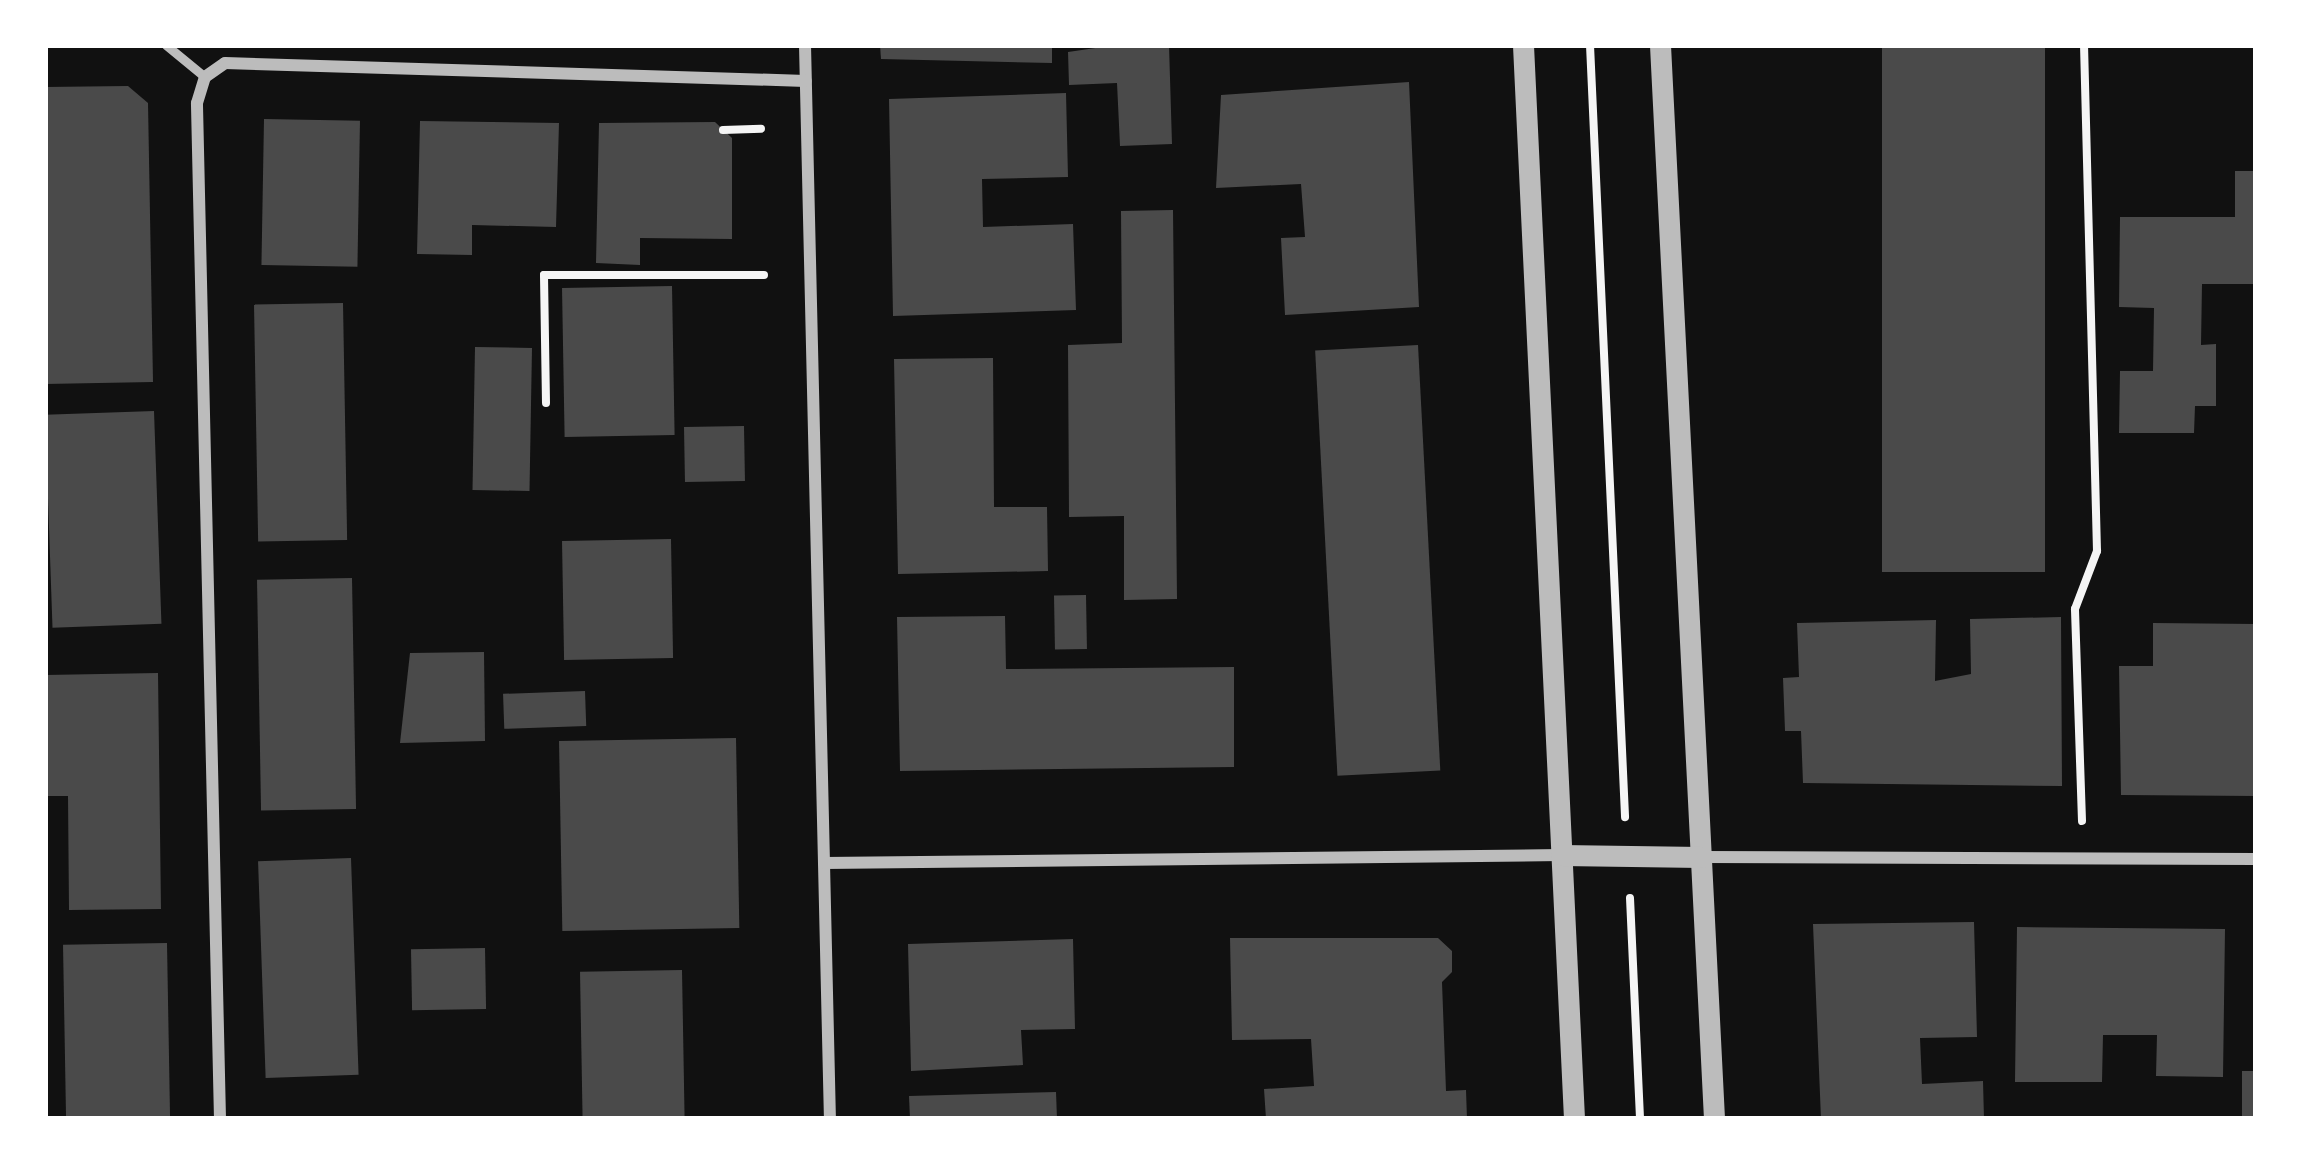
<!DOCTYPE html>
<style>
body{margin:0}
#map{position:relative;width:2301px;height:1164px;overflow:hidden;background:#111;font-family:"Varela Round",sans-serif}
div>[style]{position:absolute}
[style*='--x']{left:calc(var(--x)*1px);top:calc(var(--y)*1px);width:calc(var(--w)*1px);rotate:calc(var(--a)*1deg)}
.building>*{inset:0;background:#4a4a4a;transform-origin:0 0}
.path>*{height:8px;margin:-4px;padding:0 4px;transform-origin:4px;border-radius:4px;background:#f5f5f5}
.service>*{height:9px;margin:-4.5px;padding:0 4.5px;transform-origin:4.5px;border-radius:4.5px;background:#bcbcbc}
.minor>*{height:12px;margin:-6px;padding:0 6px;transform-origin:6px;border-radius:6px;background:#bcbcbc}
.tertiary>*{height:21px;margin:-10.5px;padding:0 10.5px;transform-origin:10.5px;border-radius:10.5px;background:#bcbcbc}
span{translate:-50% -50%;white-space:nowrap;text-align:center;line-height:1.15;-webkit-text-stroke:9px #fff;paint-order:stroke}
.frame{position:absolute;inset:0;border:48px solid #fff;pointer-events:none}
</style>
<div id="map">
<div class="building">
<i style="clip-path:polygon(880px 45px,1052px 45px,1052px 63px,881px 59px)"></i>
<i style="clip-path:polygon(1116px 45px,1169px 45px,1172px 144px,1120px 146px,1117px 83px,1069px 85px,1068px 52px)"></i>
<i style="left:1882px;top:45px;width:163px;height:527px"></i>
<i style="clip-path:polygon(1409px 82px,1419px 307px,1285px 315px,1281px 238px,1305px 237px,1301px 184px,1216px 188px,1221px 95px)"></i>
<i style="clip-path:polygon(128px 86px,148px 103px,153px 382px,45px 384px,45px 87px)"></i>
<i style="clip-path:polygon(1066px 93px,1068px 177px,982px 179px,983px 227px,1073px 224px,1076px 310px,893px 316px,889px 99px)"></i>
<i style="left:264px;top:119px;width:96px;height:146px;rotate:1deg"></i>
<i style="clip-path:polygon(420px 121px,559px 123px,556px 227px,472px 225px,472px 255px,417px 254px)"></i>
<i style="clip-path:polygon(715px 122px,732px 138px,732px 239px,640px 238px,640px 265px,596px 263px,599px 123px)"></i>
<i style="clip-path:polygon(2235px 171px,2256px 171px,2256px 284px,2202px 284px,2201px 345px,2216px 344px,2216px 406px,2195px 406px,2194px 433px,2119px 433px,2120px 371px,2153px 371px,2154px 308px,2119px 307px,2120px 217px,2235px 217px)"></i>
<i style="clip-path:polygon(1173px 210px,1177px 599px,1124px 600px,1124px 516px,1069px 517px,1068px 345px,1122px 343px,1121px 211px)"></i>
<i style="left:672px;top:286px;width:149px;height:110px;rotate:89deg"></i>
<i style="left:343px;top:303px;width:237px;height:89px;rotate:89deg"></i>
<i style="left:1418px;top:345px;width:426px;height:103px;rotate:87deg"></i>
<i style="left:475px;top:347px;width:57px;height:143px;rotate:1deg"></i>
<i style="clip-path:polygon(993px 358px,994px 507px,1047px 507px,1048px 571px,898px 574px,894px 359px)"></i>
<i style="left:154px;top:411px;width:213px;height:109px;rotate:88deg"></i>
<i style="left:744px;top:426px;width:55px;height:60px;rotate:89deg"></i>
<i style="left:671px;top:539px;width:119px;height:109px;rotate:89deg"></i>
<i style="left:352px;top:578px;width:231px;height:95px;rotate:89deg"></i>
<i style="left:1086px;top:595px;width:54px;height:32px;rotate:89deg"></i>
<i style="clip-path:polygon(1005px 616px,1006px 669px,1234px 667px,1234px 767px,900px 771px,897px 617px)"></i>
<i style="clip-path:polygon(2061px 617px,2062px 786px,1803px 783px,1801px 731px,1785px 731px,1783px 678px,1799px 677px,1797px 623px,1936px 620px,1935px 681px,1971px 674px,1970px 619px)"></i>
<i style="clip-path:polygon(2153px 623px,2256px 624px,2256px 796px,2121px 795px,2119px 666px,2153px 666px)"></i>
<i style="clip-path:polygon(484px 652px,485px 741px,400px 743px,410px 653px)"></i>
<i style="clip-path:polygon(158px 673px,161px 909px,69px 910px,68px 796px,45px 796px,45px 675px)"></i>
<i style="left:585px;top:691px;width:35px;height:82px;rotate:88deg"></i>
<i style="left:736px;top:738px;width:190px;height:177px;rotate:89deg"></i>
<i style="left:351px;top:858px;width:217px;height:93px;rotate:88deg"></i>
<i style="clip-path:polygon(1974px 922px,1977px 1037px,1920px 1038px,1922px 1084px,1983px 1081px,1984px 1119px,1821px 1119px,1813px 924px)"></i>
<i style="clip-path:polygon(2017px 927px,2225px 929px,2223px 1077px,2156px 1076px,2157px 1035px,2103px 1035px,2102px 1082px,2015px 1082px)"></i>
<i style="clip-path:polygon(1230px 938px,1438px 938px,1452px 951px,1452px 972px,1442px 982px,1446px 1091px,1466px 1090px,1467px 1119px,1266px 1119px,1264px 1089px,1314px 1086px,1311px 1039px,1232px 1040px)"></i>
<i style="clip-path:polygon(1073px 939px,1075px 1029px,1021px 1030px,1023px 1065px,911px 1071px,908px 944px)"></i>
<i style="left:167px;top:943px;width:176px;height:104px;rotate:89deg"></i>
<i style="left:485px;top:948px;width:61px;height:74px;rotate:89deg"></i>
<i style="left:682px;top:970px;width:149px;height:102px;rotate:89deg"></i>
<i style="left:2242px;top:1071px;width:14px;height:48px"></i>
<i style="clip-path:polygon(1056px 1092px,1057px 1119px,910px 1119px,909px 1096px)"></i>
</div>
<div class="path">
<i style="--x:1590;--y:45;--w:773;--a:87.4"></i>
<i style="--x:723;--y:130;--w:38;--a:-2"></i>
<i style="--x:546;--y:403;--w:128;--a:-90.9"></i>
<i style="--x:544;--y:275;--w:220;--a:0"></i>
<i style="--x:2082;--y:821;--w:212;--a:-91.9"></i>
<i style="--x:2075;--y:609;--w:62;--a:-69.2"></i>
<i style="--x:2097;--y:551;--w:506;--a:-91.47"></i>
<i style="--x:1630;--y:898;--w:221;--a:87.4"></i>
</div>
<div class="service">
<i style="--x:166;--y:45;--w:50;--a:39.4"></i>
</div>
<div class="minor">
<i style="--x:805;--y:45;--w:1074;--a:88.67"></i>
<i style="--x:1701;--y:857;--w:555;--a:0.21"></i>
<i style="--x:824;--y:863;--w:737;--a:-0.62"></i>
<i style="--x:220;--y:1119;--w:1016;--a:-91.3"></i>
<i style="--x:197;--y:103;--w:27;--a:-73"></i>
<i style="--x:205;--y:77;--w:24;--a:-35"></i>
<i style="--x:225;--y:63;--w:581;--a:1.77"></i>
</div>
<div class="tertiary">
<i style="--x:1523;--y:45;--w:1075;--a:87.28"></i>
<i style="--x:1660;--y:45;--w:1075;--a:87.12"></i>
<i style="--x:1561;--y:855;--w:140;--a:0.8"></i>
</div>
<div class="frame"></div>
</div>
